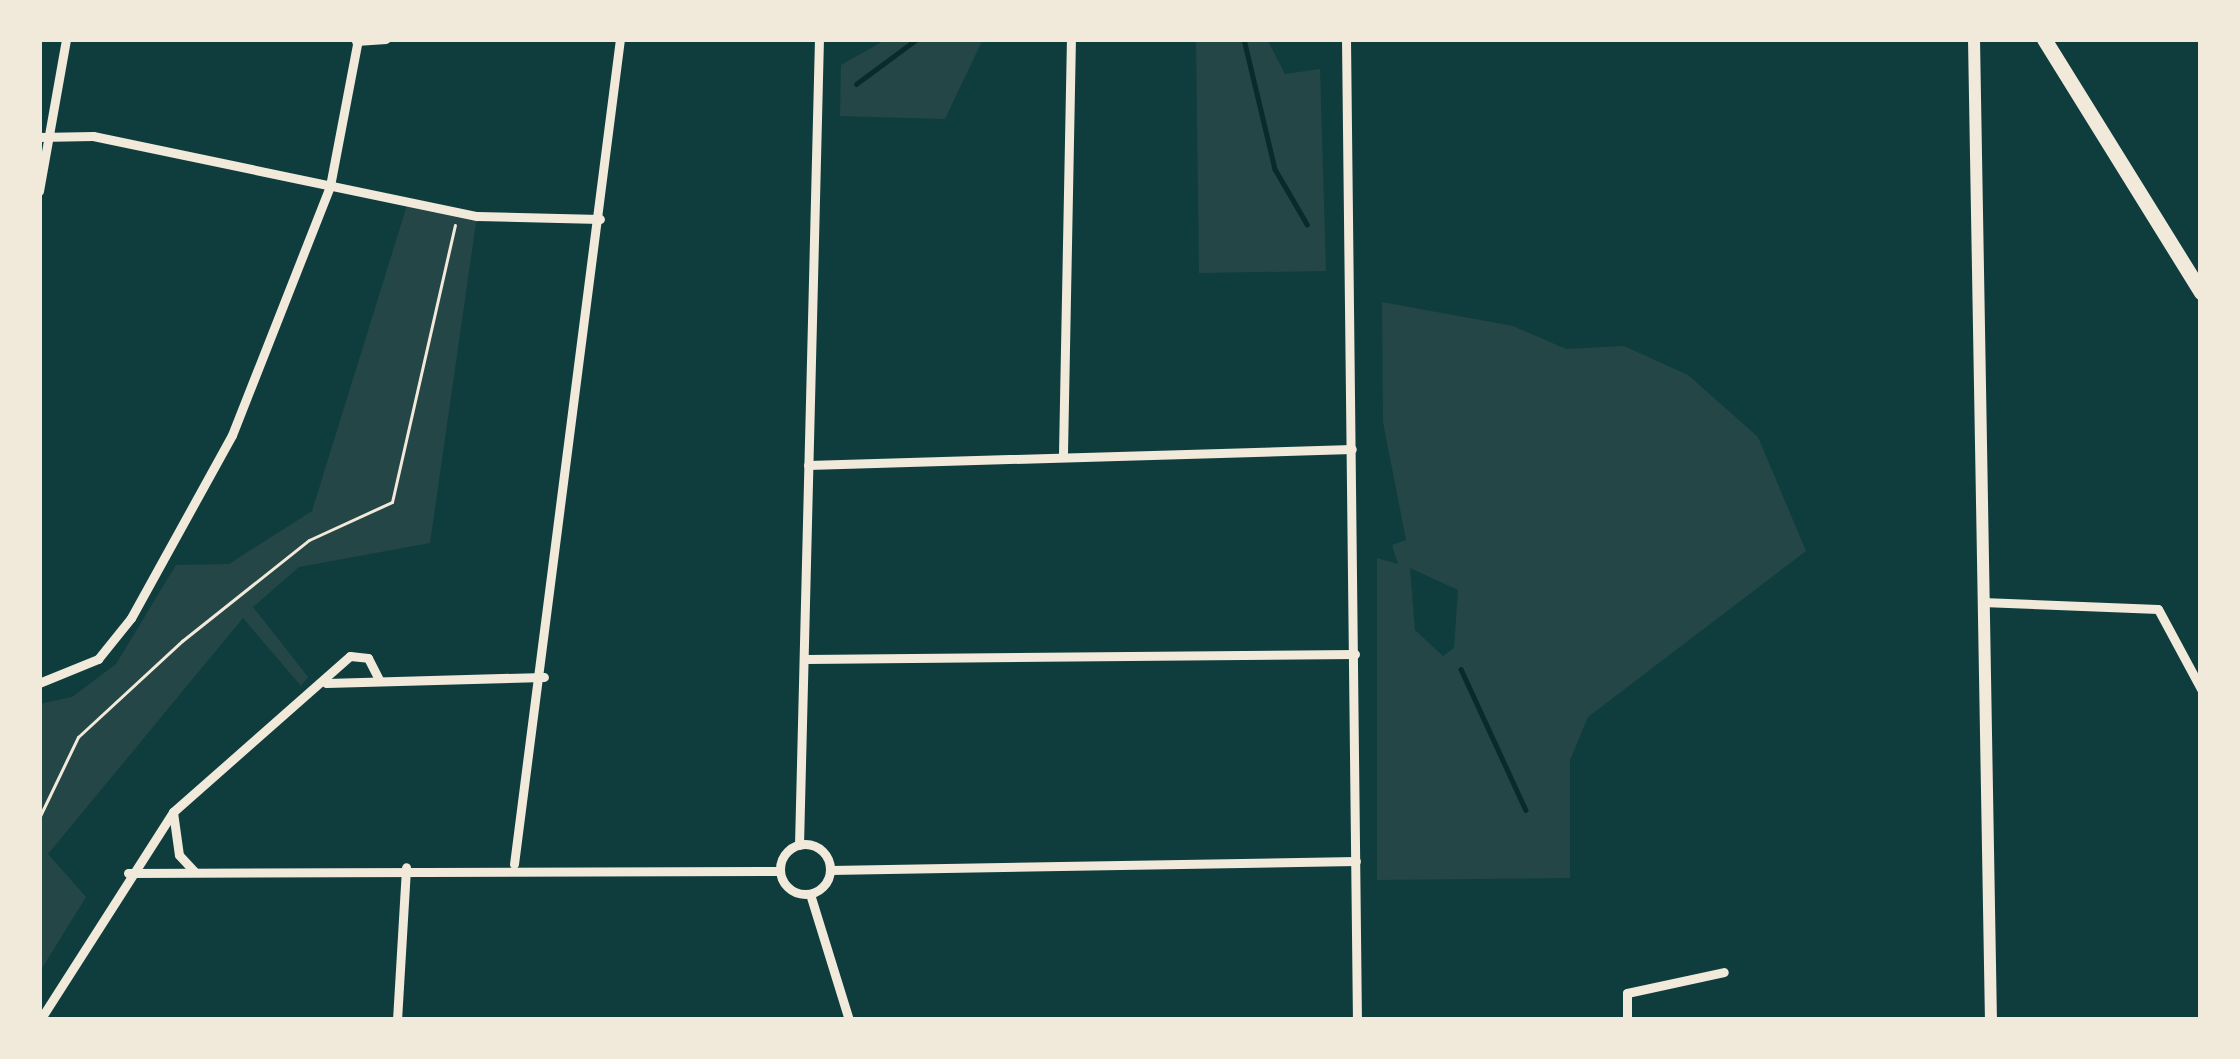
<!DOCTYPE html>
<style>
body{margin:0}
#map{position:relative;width:2240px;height:1059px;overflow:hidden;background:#0f3d3e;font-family:"DM Sans",sans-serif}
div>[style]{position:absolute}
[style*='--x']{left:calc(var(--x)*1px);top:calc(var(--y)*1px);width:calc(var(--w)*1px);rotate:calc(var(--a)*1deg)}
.green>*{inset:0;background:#244646}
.stream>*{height:4.5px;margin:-2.25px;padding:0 2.25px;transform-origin:2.25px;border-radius:2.25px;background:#0a2a2b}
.path>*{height:3px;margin:-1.5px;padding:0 1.5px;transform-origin:1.5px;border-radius:1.5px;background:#f1e9da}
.minor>*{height:9px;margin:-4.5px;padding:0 4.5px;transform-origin:4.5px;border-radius:4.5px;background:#f1e9da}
.minor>.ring{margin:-4.5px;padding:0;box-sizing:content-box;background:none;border:9px solid #f1e9da;border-radius:50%}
.tertiary>*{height:12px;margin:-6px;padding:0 6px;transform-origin:6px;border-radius:6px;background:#f1e9da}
.primary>*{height:15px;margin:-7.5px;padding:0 7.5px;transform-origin:7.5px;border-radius:7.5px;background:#f1e9da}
span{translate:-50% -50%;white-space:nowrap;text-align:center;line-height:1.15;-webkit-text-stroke:10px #f1e9da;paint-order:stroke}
.frame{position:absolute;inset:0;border:42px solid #f1e9da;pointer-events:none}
</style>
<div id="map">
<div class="green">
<i style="clip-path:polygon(887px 39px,983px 39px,945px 119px,840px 116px,841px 65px)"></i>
<i style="clip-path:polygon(1196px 39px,1267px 39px,1285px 74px,1320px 69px,1326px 271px,1199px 273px)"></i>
<i style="clip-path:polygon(408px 202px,477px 216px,430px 543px,299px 567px,253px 607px,308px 677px,301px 686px,243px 618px,48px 854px,86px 897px,39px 973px,39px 704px,72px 697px,116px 664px,176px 565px,229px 564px,312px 511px)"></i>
<i style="clip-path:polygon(evenodd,1382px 302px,1513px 326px,1566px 349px,1624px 346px,1688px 375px,1758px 437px,1806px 551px,1588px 717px,1570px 760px,1570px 878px,1377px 880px,1377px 558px,1398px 564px,1392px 545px,1406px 540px,1383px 422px,1382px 302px,1410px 568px,1458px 590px,1454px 648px,1443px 656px,1415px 630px,1410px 568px)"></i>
</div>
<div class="stream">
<i style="--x:1244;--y:39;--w:134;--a:76.6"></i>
<i style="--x:1275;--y:169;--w:64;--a:59.8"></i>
<i style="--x:856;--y:84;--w:76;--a:-36.4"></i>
<i style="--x:1461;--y:669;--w:155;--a:65.3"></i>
</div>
<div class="path">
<i style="--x:39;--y:818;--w:90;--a:-64.3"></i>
<i style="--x:78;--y:737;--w:142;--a:-42.7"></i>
<i style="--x:182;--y:641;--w:162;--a:-38.5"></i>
<i style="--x:309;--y:540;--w:91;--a:-24.6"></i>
<i style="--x:392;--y:502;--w:284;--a:-77.2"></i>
</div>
<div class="minor">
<i style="--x:1346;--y:39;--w:981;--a:89.36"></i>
<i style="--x:356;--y:41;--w:30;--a:-4"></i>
<i style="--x:39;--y:137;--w:54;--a:-1.1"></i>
<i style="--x:93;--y:136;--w:392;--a:11.8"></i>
<i style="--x:477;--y:216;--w:123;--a:1.4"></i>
<i style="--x:39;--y:191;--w:154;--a:-79.9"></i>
<i style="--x:1063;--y:453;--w:411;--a:-88.9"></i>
<i style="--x:808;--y:465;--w:544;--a:-1.68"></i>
<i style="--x:1982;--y:602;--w:176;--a:2.3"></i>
<i style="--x:2158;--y:609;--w:91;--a:61.7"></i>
<i style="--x:806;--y:659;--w:549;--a:-0.52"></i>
<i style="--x:39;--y:683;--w:64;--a:-22.1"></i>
<i style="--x:98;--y:659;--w:53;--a:-51.2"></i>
<i style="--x:131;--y:618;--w:209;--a:-61.1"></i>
<i style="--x:232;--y:435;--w:268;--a:-68.5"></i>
<i style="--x:330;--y:186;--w:150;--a:-79.2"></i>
<i style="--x:326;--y:683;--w:218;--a:-1.6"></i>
<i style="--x:173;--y:812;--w:43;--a:82.1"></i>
<i style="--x:179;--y:855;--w:23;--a:47"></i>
<i class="ring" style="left:780px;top:844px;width:41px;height:41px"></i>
<i style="--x:799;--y:845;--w:806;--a:-88.58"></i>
<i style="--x:514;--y:864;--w:832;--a:-82.68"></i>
<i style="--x:830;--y:870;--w:526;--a:-0.98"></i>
<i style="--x:128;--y:873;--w:652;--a:-0.18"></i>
<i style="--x:810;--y:894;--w:132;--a:72.8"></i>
<i style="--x:40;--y:1020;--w:247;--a:-57.4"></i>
<i style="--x:173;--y:812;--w:236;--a:-41.4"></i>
<i style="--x:350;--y:656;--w:18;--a:6"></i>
<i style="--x:368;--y:658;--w:25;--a:63"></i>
<i style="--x:397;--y:1020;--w:153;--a:-86.6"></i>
<i style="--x:1627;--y:1020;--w:27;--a:-90"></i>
<i style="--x:1627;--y:993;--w:99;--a:-12.2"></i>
</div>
<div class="tertiary">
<i style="--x:1974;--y:39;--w:981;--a:89.01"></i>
</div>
<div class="primary">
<i style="--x:2044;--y:39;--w:298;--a:58.2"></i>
</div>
<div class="frame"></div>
</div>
